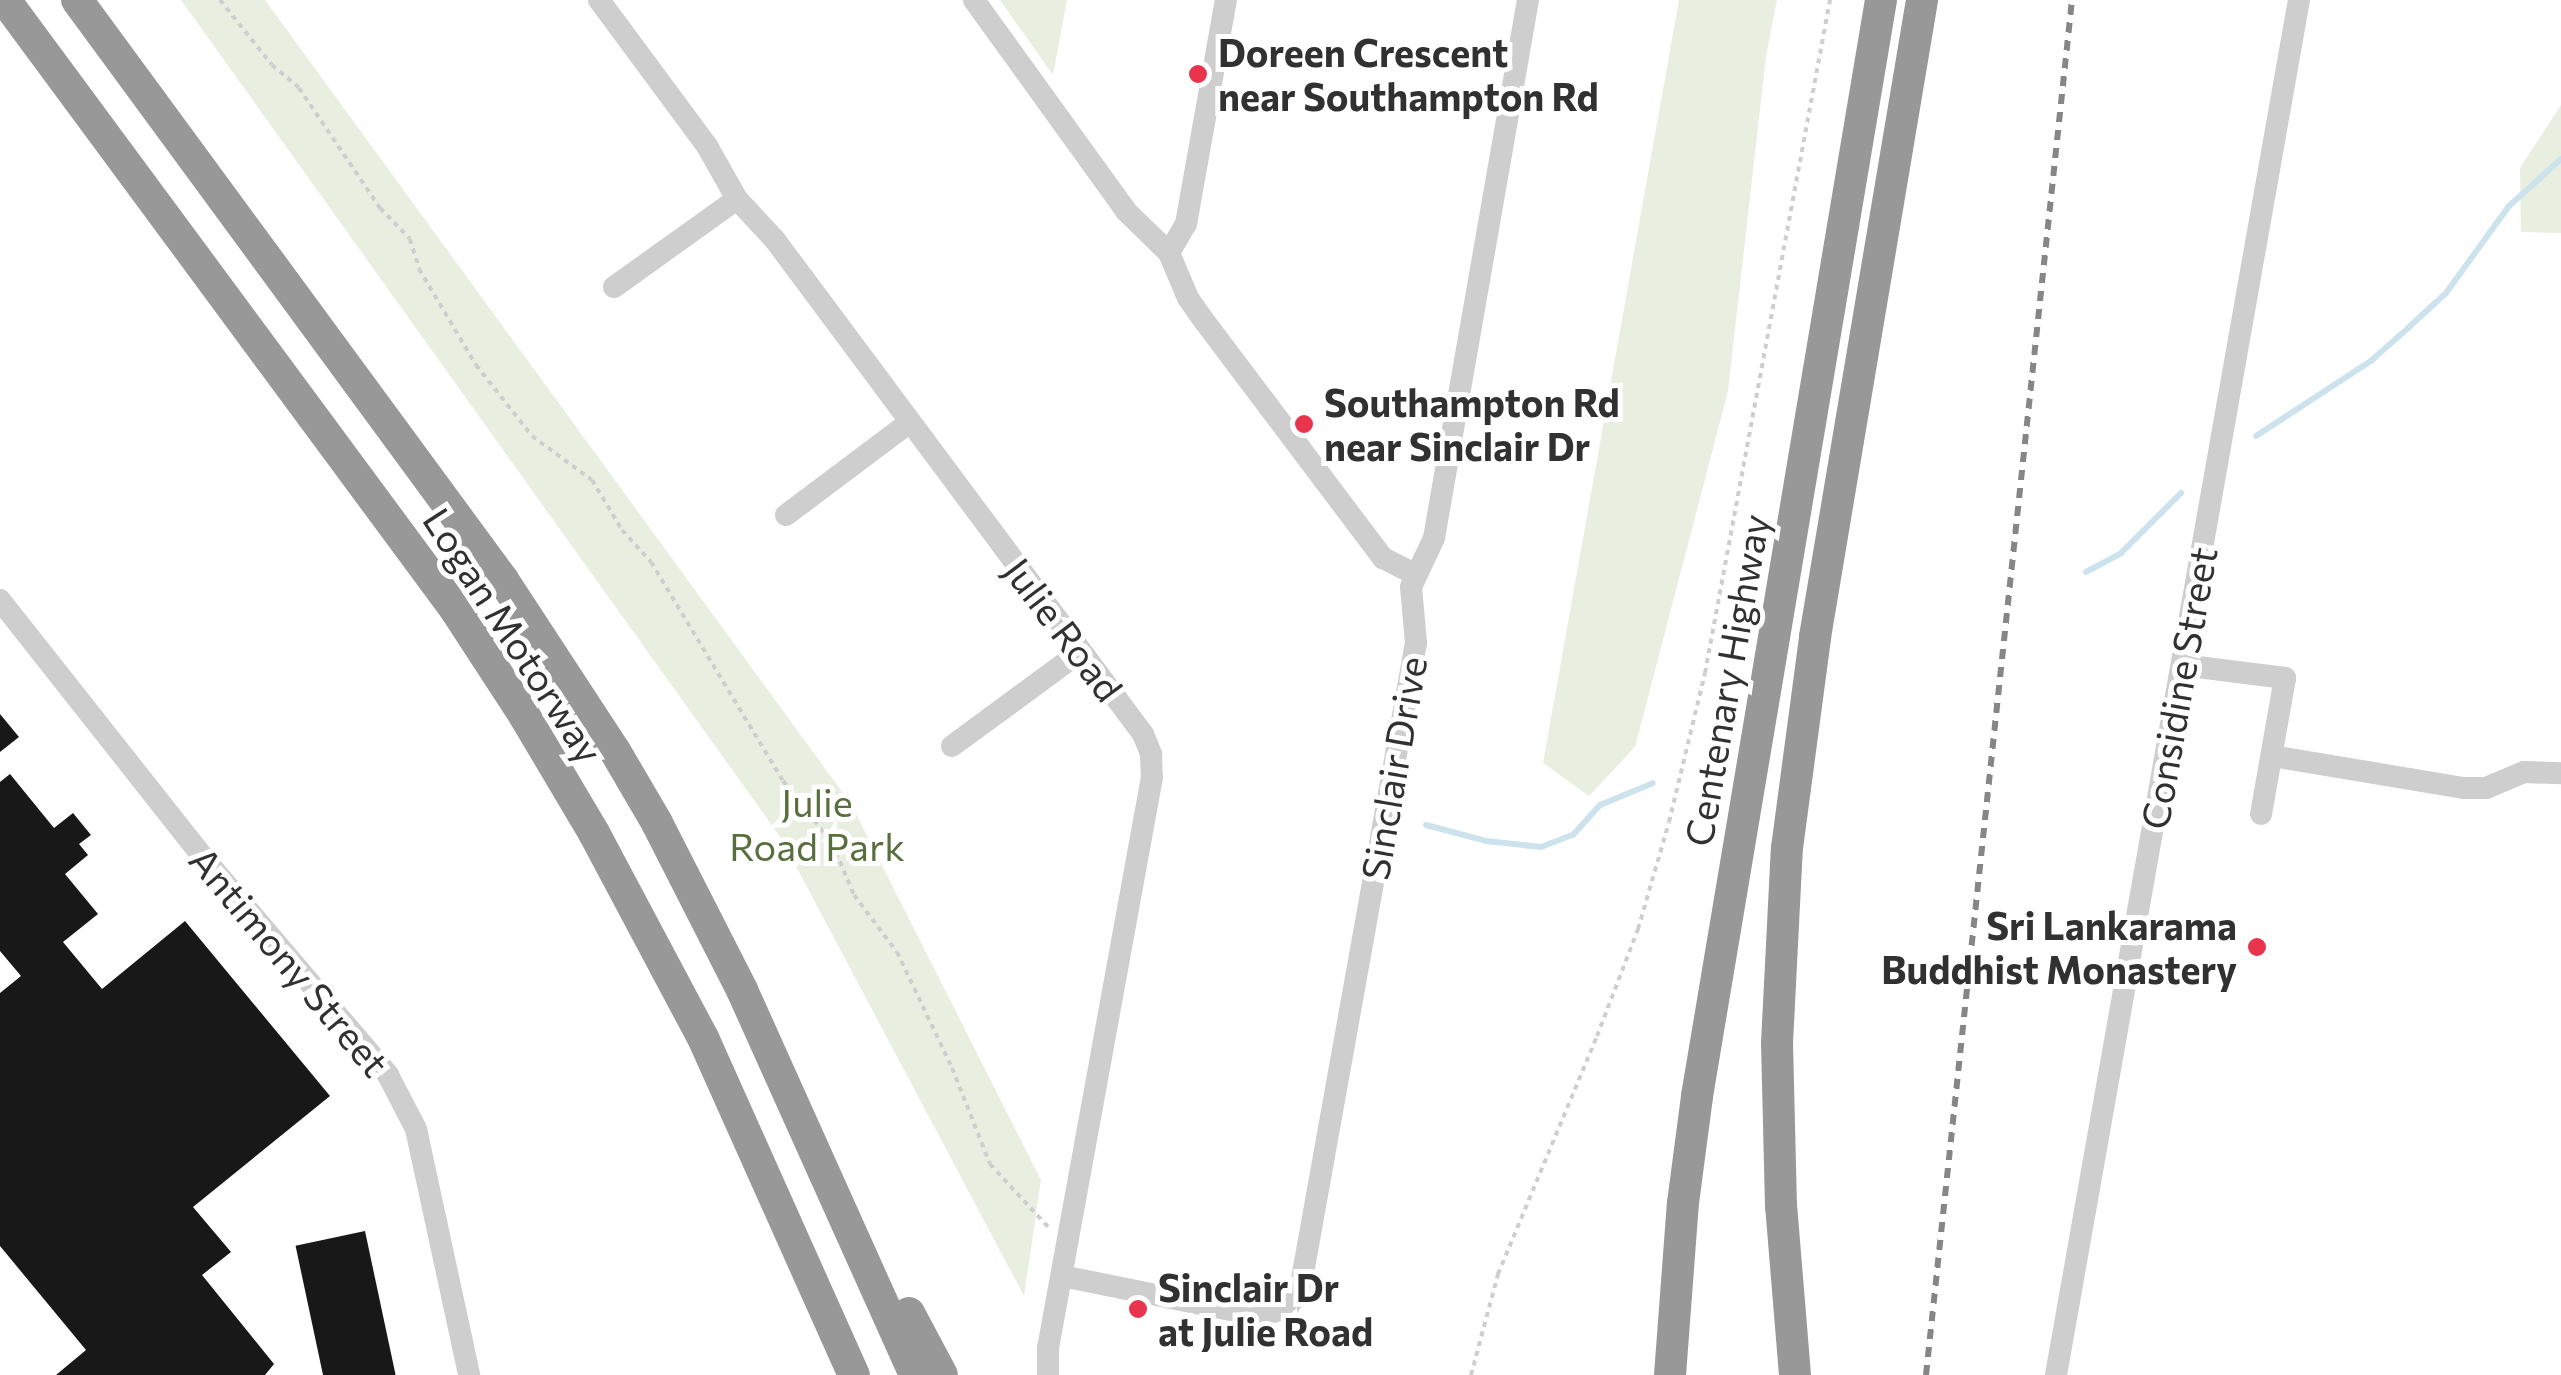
<!DOCTYPE html>
<style>
body{margin:0}
#map{position:relative;width:2561px;height:1375px;overflow:hidden;background:#fff;font-family:Commissioner,sans-serif}
div>[style]{position:absolute}
[style*='--x']{left:calc(var(--x)*1px);top:calc(var(--y)*1px);width:calc(var(--w)*1px);rotate:calc(var(--a)*1deg)}
.green>*{inset:0;background:#e8eee0}
.stream>*{height:6px;margin:-3px;padding:0 3px;transform-origin:3px;border-radius:3px;background:#cce3ee}
.building>*{inset:0;background:#181818;transform-origin:0 0}
.path>*{height:4px;margin-top:-2px;transform-origin:0;background:repeating-linear-gradient(90deg,#cecece 0 5px,transparent 0 10px)}
.minor>*{height:22px;margin:-11px;padding:0 11px;transform-origin:11px;border-radius:11px;background:#cecece}
.highway>*{height:32px;margin:-16px;padding:0 16px;transform-origin:16px;border-radius:16px;background:#989898}
.rail>*{height:6px;margin-top:-3px;transform-origin:0;background:repeating-linear-gradient(90deg,#868686 0 10px,transparent 0 18px)}
.dots>*{width:28px;height:28px;translate:-50% -50%;box-sizing:border-box;border:5px solid #fff;border-radius:50%}
span{translate:-50% -50%;white-space:nowrap;text-align:center;line-height:1.15;-webkit-text-stroke:10px #fff;paint-order:stroke}
.poi-label{font-size:38px;color:#313131;font-weight:700}
.left{translate:0 -50%;text-align:left}
.right{translate:-100% -50%;text-align:right}
.street-label{font-size:38px;color:#313131}
.park-label{font-size:38px;color:#586f3d}
</style>
<div id="map">
<div class="green">
<i style="clip-path:polygon(181px 0,265px 0,851px 804px,1041px 1180px,1024px 1296px,781px 838px)"></i>
<i style="clip-path:polygon(1000px 0,1067px 0,1053px 75px)"></i>
<i style="clip-path:polygon(1679px 0,1777px 0,1766px 56px,1728px 391px,1635px 747px,1589px 796px,1543px 763px)"></i>
<i style="clip-path:polygon(2561px 105px,2561px 233px,2521px 232px,2520px 168px)"></i>
</div>
<div class="stream">
<i style="--x:2256;--y:436;--w:139;--a:-33.2"></i>
<i style="--x:2372;--y:360;--w:48;--a:-41.6"></i>
<i style="--x:2408;--y:328;--w:52;--a:-42.6"></i>
<i style="--x:2446;--y:293;--w:107;--a:-54.1"></i>
<i style="--x:2509;--y:206;--w:70;--a:-42.1"></i>
<i style="--x:2086;--y:572;--w:40;--a:-28"></i>
<i style="--x:2121;--y:553;--w:85;--a:-45"></i>
<i style="--x:1426;--y:825;--w:62;--a:14.9"></i>
<i style="--x:1486;--y:841;--w:55;--a:6.2"></i>
<i style="--x:1541;--y:847;--w:34;--a:-21"></i>
<i style="--x:1573;--y:835;--w:40;--a:-48"></i>
<i style="--x:1600;--y:805;--w:57;--a:-22.5"></i>
</div>
<div class="building">
<i style="clip-path:polygon(0 714px,19px 737px,0 752px)"></i>
<i style="clip-path:polygon(10px 774px,54px 828px,73px 813px,91px 835px,79px 844px,88px 855px,65px 874px,98px 914px,63px 942px,102px 989px,185px 921px,330px 1096px,193px 1207px,231px 1252px,202px 1275px,274px 1364px,265px 1375px,56px 1375px,86px 1350px,0 1246px,0 993px,21px 976px,0 951px,0 782px)"></i>
<i style="left:365px;top:1231px;width:147px;height:71px;rotate:78deg"></i>
</div>
<div class="path">
<i style="--x:220;--y:0;--w:83;--a:51.3"></i>
<i style="--x:272;--y:65;--w:35;--a:40"></i>
<i style="--x:299;--y:88;--w:145;--a:56"></i>
<i style="--x:380;--y:208;--w:43;--a:45.9"></i>
<i style="--x:410;--y:239;--w:31;--a:73"></i>
<i style="--x:419;--y:269;--w:112;--a:59.3"></i>
<i style="--x:476;--y:365;--w:90;--a:51.7"></i>
<i style="--x:532;--y:436;--w:74;--a:36.3"></i>
<i style="--x:592;--y:480;--w:58;--a:59"></i>
<i style="--x:622;--y:530;--w:43;--a:47.8"></i>
<i style="--x:651;--y:562;--w:256;--a:58.9"></i>
<i style="--x:783;--y:781;--w:79;--a:51.7"></i>
<i style="--x:832;--y:843;--w:56;--a:67.1"></i>
<i style="--x:854;--y:895;--w:71;--a:53"></i>
<i style="--x:897;--y:952;--w:128;--a:64.6"></i>
<i style="--x:952;--y:1068;--w:103;--a:68.4"></i>
<i style="--x:990;--y:1164;--w:87;--a:47.3"></i>
<i style="--x:1471;--y:1375;--w:105;--a:-75"></i>
<i style="--x:1498;--y:1274;--w:258;--a:-67.4"></i>
<i style="--x:1597;--y:1036;--w:115;--a:-69"></i>
<i style="--x:1638;--y:929;--w:111;--a:-73.8"></i>
<i style="--x:1669;--y:822;--w:153;--a:-76.4"></i>
<i style="--x:1705;--y:673;--w:685;--a:-79.48"></i>
</div>
<div class="minor">
<i style="--x:599;--y:0;--w:182;--a:53.5"></i>
<i style="--x:707;--y:146;--w:61;--a:60.5"></i>
<i style="--x:737;--y:199;--w:56;--a:47.2"></i>
<i style="--x:775;--y:240;--w:616;--a:53.32"></i>
<i style="--x:1143;--y:734;--w:22;--a:68"></i>
<i style="--x:1151;--y:754;--w:23;--a:88"></i>
<i style="--x:1152;--y:777;--w:580;--a:100.32"></i>
<i style="--x:1048;--y:1348;--w:27;--a:90"></i>
<i style="--x:974;--y:0;--w:260;--a:54.2"></i>
<i style="--x:1126;--y:211;--w:60;--a:44.3"></i>
<i style="--x:1169;--y:253;--w:49;--a:67.1"></i>
<i style="--x:1188;--y:298;--w:29;--a:55"></i>
<i style="--x:1205;--y:322;--w:296;--a:53"></i>
<i style="--x:1383;--y:558;--w:35;--a:27"></i>
<i style="--x:1169;--y:253;--w:34;--a:-60"></i>
<i style="--x:1186;--y:224;--w:228;--a:-79.9"></i>
<i style="--x:614;--y:287;--w:151;--a:-35.6"></i>
<i style="--x:786;--y:515;--w:155;--a:-36.9"></i>
<i style="--x:0;--y:600;--w:334;--a:51.7"></i>
<i style="--x:207;--y:862;--w:280;--a:49.6"></i>
<i style="--x:388;--y:1075;--w:61;--a:62.6"></i>
<i style="--x:416;--y:1129;--w:252;--a:77.8"></i>
<i style="--x:2182;--y:665;--w:104;--a:7.2"></i>
<i style="--x:2285;--y:678;--w:138;--a:100"></i>
<i style="--x:952;--y:746;--w:159;--a:-36.3"></i>
<i style="--x:2272;--y:756;--w:194;--a:9.5"></i>
<i style="--x:2463;--y:788;--w:23;--a:0"></i>
<i style="--x:2486;--y:788;--w:41;--a:-22.8"></i>
<i style="--x:2524;--y:772;--w:37;--a:2"></i>
<i style="--x:1062;--y:1276;--w:202;--a:11.4"></i>
<i style="--x:1260;--y:1316;--w:28;--a:-17"></i>
<i style="--x:1287;--y:1308;--w:22;--a:-54"></i>
<i style="--x:1300;--y:1290;--w:657;--a:-79.84"></i>
<i style="--x:1416;--y:643;--w:56;--a:-95.1"></i>
<i style="--x:1411;--y:587;--w:54;--a:-64.9"></i>
<i style="--x:1434;--y:538;--w:546;--a:-80.09"></i>
<i style="--x:2056;--y:1375;--w:1396;--a:-79.98"></i>
</div>
<div class="highway">
<i style="--x:5;--y:0;--w:757;--a:53.54"></i>
<i style="--x:455;--y:609;--w:126;--a:56.9"></i>
<i style="--x:524;--y:715;--w:137;--a:59.3"></i>
<i style="--x:594;--y:833;--w:234;--a:62"></i>
<i style="--x:704;--y:1040;--w:367;--a:65.9"></i>
<i style="--x:77;--y:0;--w:720;--a:53.7"></i>
<i style="--x:503;--y:580;--w:204;--a:56.8"></i>
<i style="--x:615;--y:751;--w:83;--a:59.7"></i>
<i style="--x:657;--y:823;--w:187;--a:63"></i>
<i style="--x:742;--y:990;--w:422;--a:65.8"></i>
<i style="--x:909;--y:1313;--w:70;--a:62"></i>
<i style="--x:1670;--y:1375;--w:172;--a:-85.7"></i>
<i style="--x:1683;--y:1203;--w:108;--a:-82.5"></i>
<i style="--x:1697;--y:1096;--w:1111;--a:-80.47"></i>
<i style="--x:1795;--y:1375;--w:170;--a:-94.7"></i>
<i style="--x:1781;--y:1206;--w:163;--a:-91.4"></i>
<i style="--x:1777;--y:1043;--w:195;--a:-87.1"></i>
<i style="--x:1787;--y:848;--w:213;--a:-82.4"></i>
<i style="--x:1815;--y:637;--w:646;--a:-80.46"></i>
</div>
<div class="rail">
<i style="--x:1926;--y:1375;--w:1383;--a:-83.94"></i>
</div>
<div class="dots">
<i style="left:1198px;top:74px;background:#e8344d"></i>
<i style="left:1304px;top:424px;background:#e8344d"></i>
<i style="left:2257px;top:947px;background:#e8344d"></i>
<i style="left:1138px;top:1309px;background:#e8344d"></i>
</div>
<div class="poi-label">
<span class="left" style="left:1218px;top:74px">Doreen Crescent<br>near Southampton Rd</span>
<span class="left" style="left:1324px;top:424px">Southampton Rd<br>near Sinclair Dr</span>
<span class="right" style="left:2237px;top:947px">Sri Lankarama<br>Buddhist Monastery</span>
<span class="left" style="left:1158px;top:1309px">Sinclair Dr<br>at Julie Road</span>
</div>
<div class="street-label">
<span style="left:1064px;top:629px;rotate:53deg">Julie Road</span>
<span style="left:514px;top:635px;rotate:57deg">Logan Motorway</span>
<span style="left:1726px;top:680px;rotate:-80deg">Centenary Highway</span>
<span style="left:2178px;top:688px;rotate:-80deg">Considine Street</span>
<span style="left:1393px;top:768px;rotate:-80deg">Sinclair Drive</span>
<span style="left:290px;top:961px;rotate:50deg">Antimony Street</span>
</div>
<div class="park-label">
<span style="left:817px;top:824px">Julie<br>Road Park</span>
</div>
</div>
